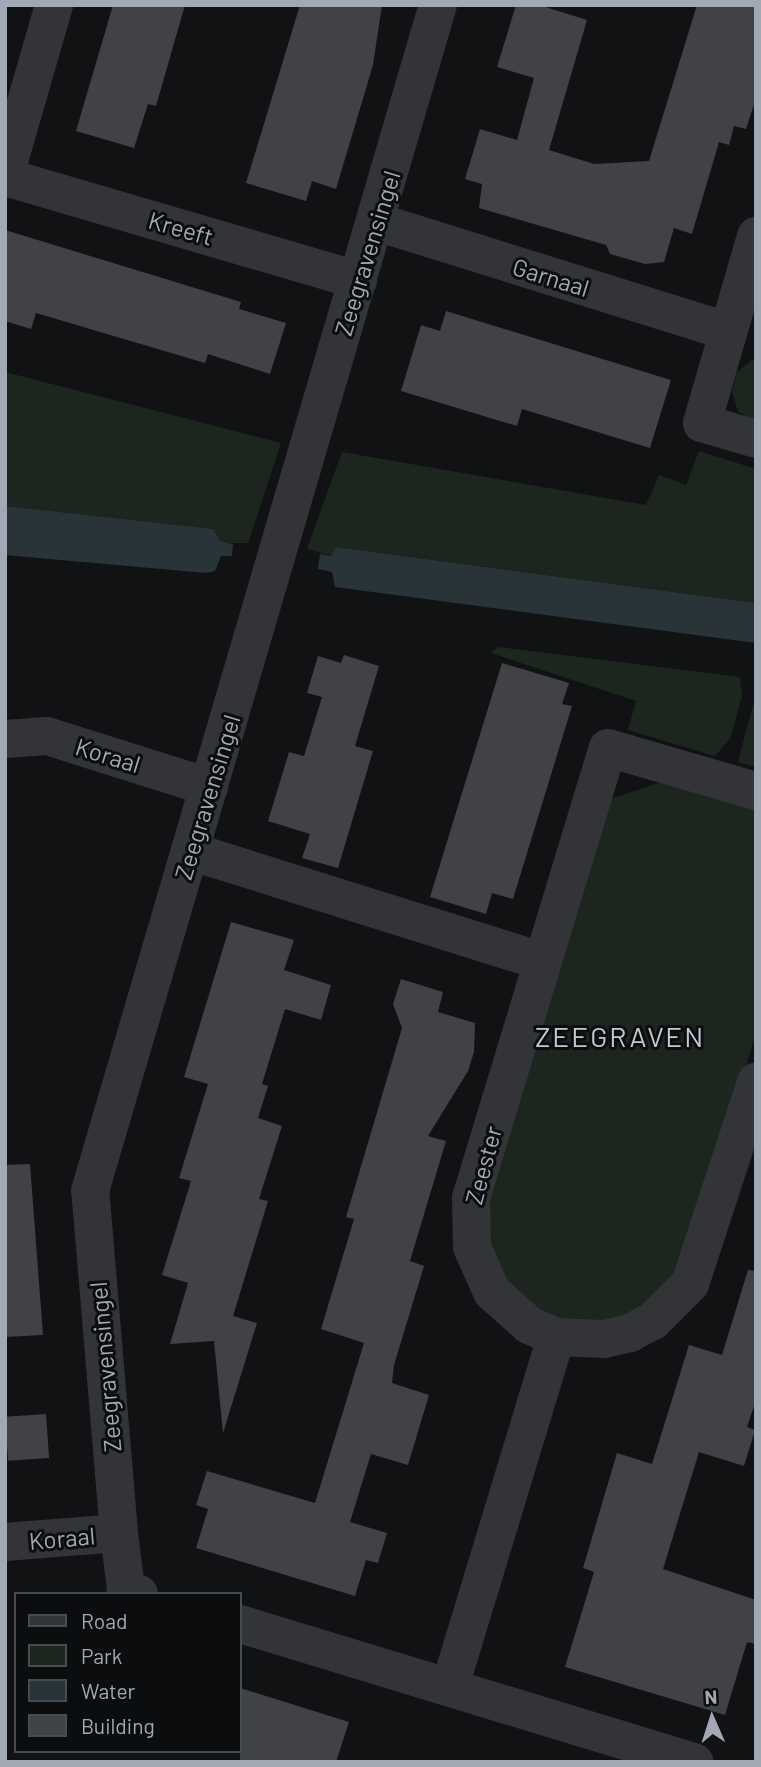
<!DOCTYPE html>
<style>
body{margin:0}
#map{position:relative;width:761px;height:1767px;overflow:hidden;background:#111213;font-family:Barlow,sans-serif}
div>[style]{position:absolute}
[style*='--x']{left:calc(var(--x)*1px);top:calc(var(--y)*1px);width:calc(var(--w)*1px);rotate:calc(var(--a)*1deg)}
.green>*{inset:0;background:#1d261e}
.water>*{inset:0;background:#293439}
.building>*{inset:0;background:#404246;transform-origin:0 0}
.minor>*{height:38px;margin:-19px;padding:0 19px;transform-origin:19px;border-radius:19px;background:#323438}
span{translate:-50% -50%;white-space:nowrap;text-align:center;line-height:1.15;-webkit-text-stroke:6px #0c0d0e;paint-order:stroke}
.street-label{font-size:24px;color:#a2a9b5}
.quarter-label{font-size:28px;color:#c3c8d1;letter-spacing:2px}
.frame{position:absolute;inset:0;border:7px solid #a2a9b5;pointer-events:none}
.legend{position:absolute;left:14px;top:1592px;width:228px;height:161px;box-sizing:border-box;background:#0c0d0e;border:2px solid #484b51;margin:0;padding:9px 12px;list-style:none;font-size:21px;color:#a2a9b5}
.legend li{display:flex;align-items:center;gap:14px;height:35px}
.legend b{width:35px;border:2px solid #484b51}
.north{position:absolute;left:677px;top:1683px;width:70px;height:70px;-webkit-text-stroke:5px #0c0d0e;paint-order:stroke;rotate:357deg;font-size:19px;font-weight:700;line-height:28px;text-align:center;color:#a2a9b5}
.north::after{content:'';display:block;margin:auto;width:24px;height:32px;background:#a2a9b5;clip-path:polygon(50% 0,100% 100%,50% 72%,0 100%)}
</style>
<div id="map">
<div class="green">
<i style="clip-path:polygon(756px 357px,756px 421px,738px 412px,732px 391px,737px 372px)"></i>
<i style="clip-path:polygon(5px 372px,281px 443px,248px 543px,221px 543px,213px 529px,5px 506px)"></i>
<i style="clip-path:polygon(699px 451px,756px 469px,756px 603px,337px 547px,332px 556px,307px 549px,342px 452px,646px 505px,659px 475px,686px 485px)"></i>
<i style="clip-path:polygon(498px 647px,740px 677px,742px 696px,730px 739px,715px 756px,628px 730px,636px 701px,491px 653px)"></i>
<i style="clip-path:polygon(756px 693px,756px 767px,738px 762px)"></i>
<i style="clip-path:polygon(671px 779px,756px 804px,756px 1033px,685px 1264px,636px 1314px,578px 1328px,519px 1301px,486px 1248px,482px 1227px,607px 800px)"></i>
</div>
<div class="water">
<i style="clip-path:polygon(5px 506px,213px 529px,221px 542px,233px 544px,232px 556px,221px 556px,215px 571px,206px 573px,5px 555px)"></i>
<i style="clip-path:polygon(336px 547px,756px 603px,756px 643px,335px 587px,332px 572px,318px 569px,320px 554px,331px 556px)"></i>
</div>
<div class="building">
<i style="clip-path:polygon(113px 5px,185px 5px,156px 106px,148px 104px,134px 148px,76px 131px)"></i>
<i style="clip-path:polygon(300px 5px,382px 5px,373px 65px,336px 189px,312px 181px,306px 201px,246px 183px)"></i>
<i style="clip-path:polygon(516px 5px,539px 5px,587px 20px,549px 150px,594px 164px,649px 161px,697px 5px,756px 5px,756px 98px,746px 129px,734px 126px,729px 145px,719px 142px,692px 234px,674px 228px,664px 262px,645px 264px,610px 254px,606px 245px,479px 208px,482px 184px,465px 179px,480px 129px,517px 140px,534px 78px,497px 67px)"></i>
<i style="clip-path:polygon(5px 230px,241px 302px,239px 309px,286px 323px,270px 374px,208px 354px,205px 363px,36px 313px,31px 329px,5px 321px)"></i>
<i style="clip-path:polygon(446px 311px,671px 380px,650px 448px,522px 409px,517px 426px,401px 391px,421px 325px,440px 331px)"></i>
<i style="clip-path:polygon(344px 655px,379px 666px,355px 746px,373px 751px,338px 868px,302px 858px,310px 834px,268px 821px,289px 752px,304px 756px,322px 697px,307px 693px,318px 656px,341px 663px)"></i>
<i style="clip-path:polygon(502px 663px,569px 683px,562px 704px,572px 706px,513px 899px,492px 893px,486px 914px,430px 897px)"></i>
<i style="clip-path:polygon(231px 922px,294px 940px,284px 970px,331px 985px,321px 1020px,285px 1009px,262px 1084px,268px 1086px,258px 1118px,282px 1126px,259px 1199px,268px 1201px,233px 1316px,257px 1323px,223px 1433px,214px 1341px,170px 1344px,188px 1283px,162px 1275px,191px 1181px,179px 1178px,208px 1084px,184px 1077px)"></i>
<i style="clip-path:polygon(401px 979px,443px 992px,438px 1012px,475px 1023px,474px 1052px,468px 1071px,428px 1136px,446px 1141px,410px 1261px,424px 1266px,394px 1365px,392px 1383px,429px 1395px,408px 1465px,371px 1454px,350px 1522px,387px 1533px,378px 1563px,366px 1560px,355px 1596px,196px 1548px,208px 1509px,196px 1505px,207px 1471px,315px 1503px,364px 1343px,321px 1329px,354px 1219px,346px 1217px,402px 1028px,393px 1004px)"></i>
<i style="clip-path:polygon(30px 1164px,43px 1335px,5px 1337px,5px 1165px)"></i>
<i style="clip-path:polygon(748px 1270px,756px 1271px,756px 1400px,747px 1427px,755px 1430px,744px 1466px,699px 1452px,663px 1569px,756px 1600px,756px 1644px,747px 1642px,725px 1715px,565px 1667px,594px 1572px,583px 1568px,617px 1453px,652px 1464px,689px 1345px,722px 1355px)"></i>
<i style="left:46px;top:1414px;width:44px;height:41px;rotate:86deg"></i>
<i style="clip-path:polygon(240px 1688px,349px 1722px,336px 1762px,240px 1762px)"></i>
</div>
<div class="minor">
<i style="--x:5;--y:175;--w:177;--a:-73.9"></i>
<i style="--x:5;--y:177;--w:368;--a:16.3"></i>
<i style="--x:377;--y:222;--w:366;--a:17.3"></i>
<i style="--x:756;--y:236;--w:195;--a:106.1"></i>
<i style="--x:702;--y:423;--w:56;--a:16.5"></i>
<i style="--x:5;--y:739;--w:42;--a:-4.1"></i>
<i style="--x:47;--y:736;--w:170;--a:17.5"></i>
<i style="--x:190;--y:851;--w:369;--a:17.4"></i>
<i style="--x:556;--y:1337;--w:48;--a:2.4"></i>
<i style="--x:604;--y:1339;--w:27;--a:-13"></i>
<i style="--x:630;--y:1333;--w:26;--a:-28"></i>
<i style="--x:653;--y:1321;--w:52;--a:-45"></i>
<i style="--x:690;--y:1284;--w:213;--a:-71.9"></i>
<i style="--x:5;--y:1542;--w:114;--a:-4.5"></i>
<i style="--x:139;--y:1594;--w:14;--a:-163"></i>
<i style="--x:126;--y:1590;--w:57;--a:-97"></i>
<i style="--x:119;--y:1533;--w:343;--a:-94.8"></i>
<i style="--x:90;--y:1191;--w:1236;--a:-73.65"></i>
<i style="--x:240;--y:1624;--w:475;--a:16.9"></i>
<i style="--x:450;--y:1686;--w:365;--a:-73.1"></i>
<i style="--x:556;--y:1337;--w:30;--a:-156"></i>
<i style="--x:529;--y:1325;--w:50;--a:-138.3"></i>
<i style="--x:492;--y:1292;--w:49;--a:-114"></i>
<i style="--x:472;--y:1247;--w:49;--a:-91.2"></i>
<i style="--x:471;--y:1198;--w:470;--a:-73.1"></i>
<i style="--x:608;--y:748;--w:154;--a:16.2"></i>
</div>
<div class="street-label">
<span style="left:181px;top:228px;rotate:16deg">Kreeft</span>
<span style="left:367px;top:253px;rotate:-73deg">Zeegravensingel</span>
<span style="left:551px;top:277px;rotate:17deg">Garnaal</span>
<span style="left:108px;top:755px;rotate:17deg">Koraal</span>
<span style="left:207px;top:797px;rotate:-73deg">Zeegravensingel</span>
<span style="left:483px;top:1165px;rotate:-75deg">Zeester</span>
<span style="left:105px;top:1367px;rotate:-95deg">Zeegravensingel</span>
<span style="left:62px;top:1538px;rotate:-5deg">Koraal</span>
</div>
<div class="quarter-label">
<span style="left:620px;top:1036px">ZEEGRAVEN</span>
</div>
<div class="frame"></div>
<ul class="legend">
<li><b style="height:9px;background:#323438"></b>Road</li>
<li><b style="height:19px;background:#1d261e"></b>Park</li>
<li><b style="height:19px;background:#293439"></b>Water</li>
<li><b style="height:19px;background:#404246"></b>Building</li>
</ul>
<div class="north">N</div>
</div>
